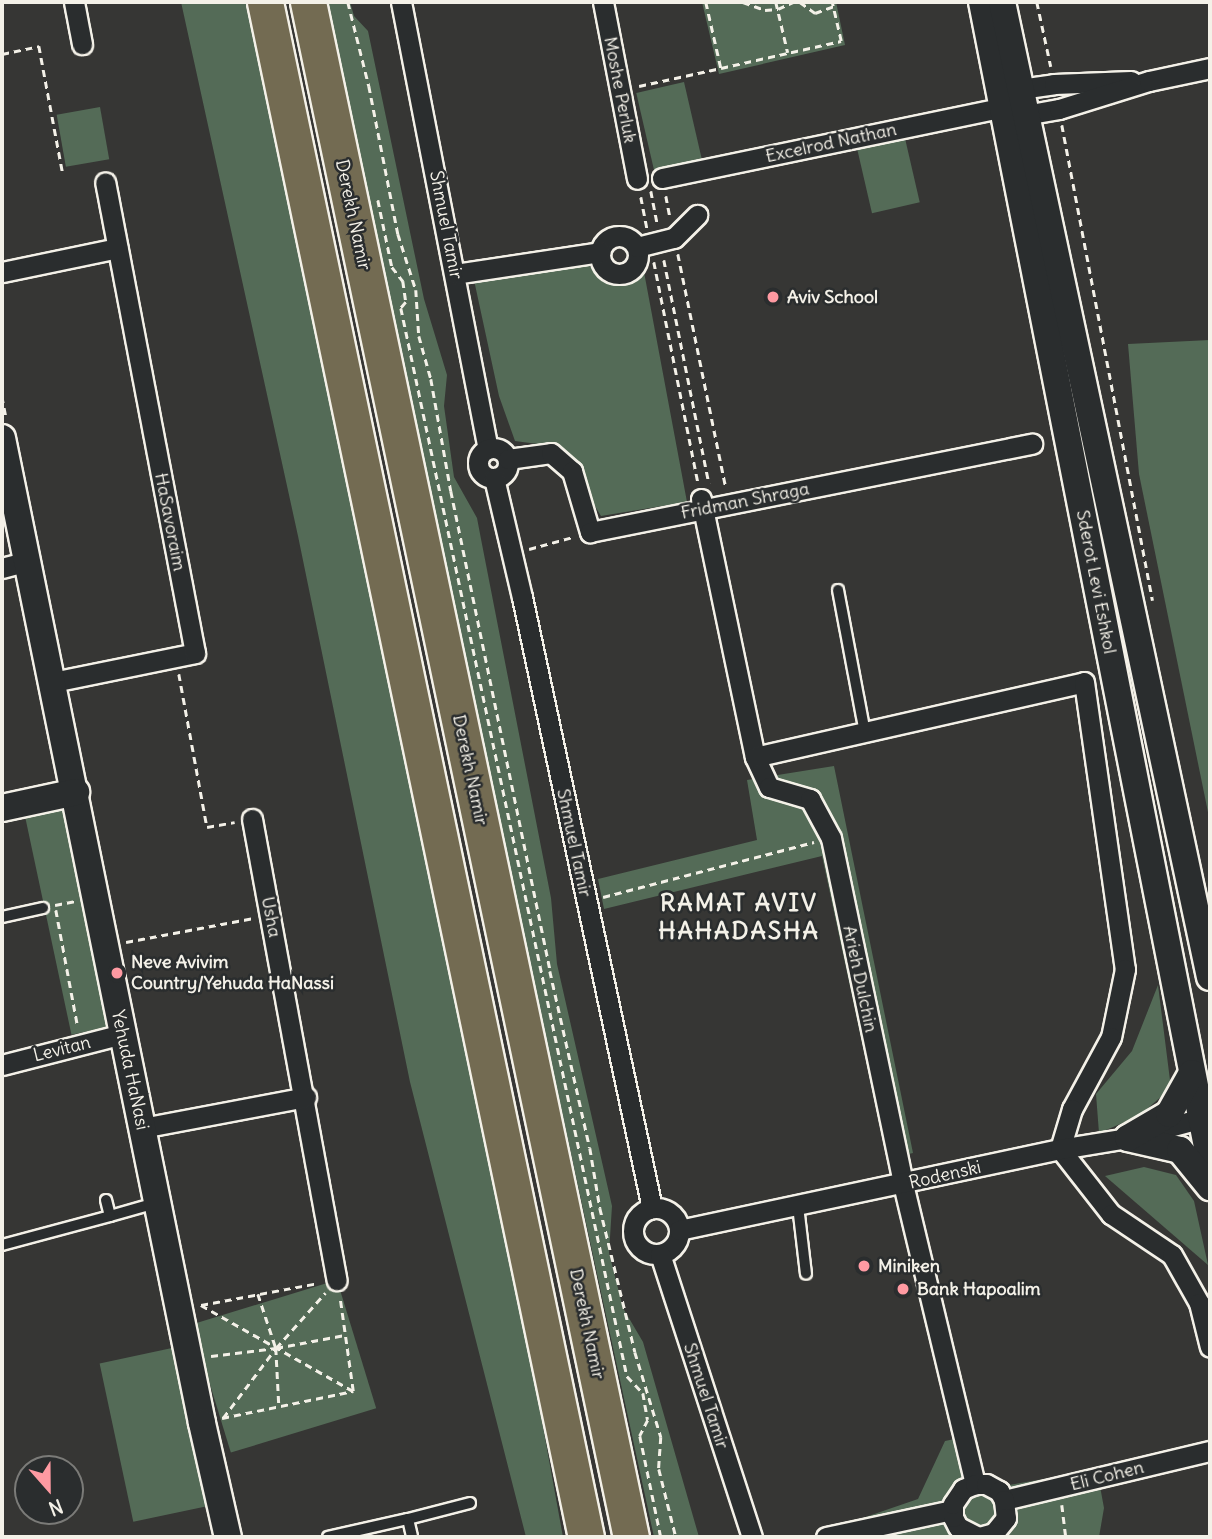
<!DOCTYPE html>
<style>
body{margin:0}
#map{position:relative;width:1212px;height:1539px;overflow:hidden;background:#363634;font-family:Delius,sans-serif}
div>[style]{position:absolute}
[style*='--x']{left:calc(var(--x)*1px);top:calc(var(--y)*1px);width:calc(var(--w)*1px);rotate:calc(var(--a)*1deg)}
.green>*{inset:0;background:#546b57;transform-origin:0 0}
.path>*{height:2.5px;margin-top:-1.25px;transform-origin:0;background:repeating-linear-gradient(90deg,#f4f1e8 0 7px,transparent 0 12px)}
.roads{filter:drop-shadow(2px 0 #f4f1e8) drop-shadow(-2px 0 #f4f1e8) drop-shadow(0 2px #f4f1e8) drop-shadow(0 -2px #f4f1e8)}
.lane>*{height:10px;margin:-5px;padding:0 5px;transform-origin:5px;border-radius:5px;background:#2a2d2e}
.street>*{height:19px;margin:-9.5px;padding:0 9.5px;transform-origin:9.5px;border-radius:9.5px;background:#2a2d2e}
.street>.ring{margin:-9.5px;padding:0;box-sizing:content-box;background:none;border:19px solid #2a2d2e;border-radius:50%}
.secondary>*{height:26px;margin:-13px;padding:0 13px;transform-origin:13px;border-radius:13px;background:#2a2d2e}
.highway>*{height:35px;margin:-17.5px;padding:0 17.5px;transform-origin:17.5px;border-radius:17.5px;background:#736b52}
.dots>*{width:19px;height:19px;translate:-50% -50%;box-sizing:border-box;border:4px solid #2a2d2e;border-radius:50%}
span{translate:-50% -50%;white-space:nowrap;text-align:center;line-height:1.15;-webkit-text-stroke:5px #2a2d2e;paint-order:stroke}
.street-label{font-size:18px;color:#f4f1e8}
.poi-label{font-size:18px;color:#f4f1e8;font-weight:700}
.left{translate:0 -50%;text-align:left}
.district-label{font-size:24px;color:#f4f1e8;font-weight:700;letter-spacing:2px}
.frame{position:absolute;inset:0;border:4px solid #f4f1e8;pointer-events:none}
.north{position:absolute;left:14px;top:1455px;width:70px;height:70px;box-sizing:border-box;background:#2a2d2e;border:2px solid #7b7b78;border-radius:50%;rotate:159deg;font-size:19px;font-weight:700;line-height:28px;text-align:center;color:#f4f1e8}
.north::after{content:'';display:block;margin:auto;width:24px;height:32px;background:#ff9aa2;clip-path:polygon(50% 0,100% 100%,50% 72%,0 100%)}
</style>
<div id="map">
<div class="green">
<i style="clip-path:polygon(181px 2px,252px 2px,477px 1063px,563px 1537px,526px 1537px,410px 1082px,298px 536px)"></i>
<i style="clip-path:polygon(327px 2px,350px 2px,354px 16px,368px 31px,424px 299px,447px 375px,444px 406px,454px 477px,477px 518px,481px 539px,551px 898px,557px 964px,612px 1206px,609px 1253px,623px 1308px,643px 1342px,699px 1537px,654px 1537px,432px 511px)"></i>
<i style="clip-path:polygon(702px 2px,836px 2px,845px 45px,719px 74px)"></i>
<i style="left:684px;top:82px;width:80px;height:49px;rotate:77deg"></i>
<i style="left:100px;top:107px;width:53px;height:44px;rotate:80deg"></i>
<i style="left:904px;top:134px;width:70px;height:49px;rotate:77deg"></i>
<i style="clip-path:polygon(582px 260px,602px 277px,628px 284px,644px 272px,687px 502px,601px 516px,587px 493px,579px 463px,553px 446px,515px 441px,499px 396px,474px 280px)"></i>
<i style="clip-path:polygon(1210px 340px,1210px 822px,1139px 474px,1128px 344px)"></i>
<i style="clip-path:polygon(834px 766px,913px 1153px,887px 1159px,822px 856px,604px 909px,598px 879px,757px 840px,747px 780px)"></i>
<i style="left:66px;top:807px;width:224px;height:42px;rotate:78deg"></i>
<i style="clip-path:polygon(1158px 985px,1171px 1088px,1139px 1116px,1099px 1133px,1096px 1094px,1132px 1051px)"></i>
<i style="clip-path:polygon(1144px 1167px,1176px 1175px,1194px 1201px,1208px 1265px,1105px 1176px)"></i>
<i style="left:337px;top:1280px;width:134px;height:152px;rotate:73deg"></i>
<i style="left:172px;top:1348px;width:162px;height:74px;rotate:78deg"></i>
<i style="clip-path:polygon(974px 1435px,985px 1478px,1009px 1485px,1097px 1470px,1104px 1508px,1099px 1537px,857px 1537px,851px 1522px,918px 1499px,945px 1441px)"></i>
</div>
<div class="path">
<i style="--x:348;--y:2;--w:87;--a:76"></i>
<i style="--x:369;--y:86;--w:151;--a:78.9"></i>
<i style="--x:398;--y:234;--w:59;--a:72.2"></i>
<i style="--x:416;--y:290;--w:46;--a:86.3"></i>
<i style="--x:419;--y:336;--w:45;--a:74.4"></i>
<i style="--x:431;--y:379;--w:114;--a:79.9"></i>
<i style="--x:451;--y:491;--w:490;--a:78.3"></i>
<i style="--x:550;--y:971;--w:181;--a:77.3"></i>
<i style="--x:590;--y:1148;--w:61;--a:80.5"></i>
<i style="--x:600;--y:1208;--w:148;--a:76.3"></i>
<i style="--x:635;--y:1352;--w:89;--a:73"></i>
<i style="--x:661;--y:1437;--w:32;--a:94"></i>
<i style="--x:659;--y:1469;--w:70;--a:76"></i>
<i style="--x:706;--y:2;--w:68;--a:77.2"></i>
<i style="--x:721;--y:68;--w:123;--a:-12.7"></i>
<i style="--x:841;--y:41;--w:40;--a:-103"></i>
<i style="--x:743;--y:2;--w:23;--a:20"></i>
<i style="--x:765;--y:10;--w:13;--a:-4"></i>
<i style="--x:778;--y:9;--w:17;--a:-25"></i>
<i style="--x:776;--y:2;--w:52;--a:76.8"></i>
<i style="--x:800;--y:2;--w:19;--a:36"></i>
<i style="--x:815;--y:13;--w:23;--a:-20"></i>
<i style="--x:1037;--y:2;--w:66;--a:77.8"></i>
<i style="--x:2;--y:54;--w:38;--a:-12"></i>
<i style="--x:39;--y:46;--w:130;--a:79.4"></i>
<i style="--x:639;--y:86;--w:84;--a:-12.4"></i>
<i style="--x:1062;--y:125;--w:484;--a:79.2"></i>
<i style="--x:651;--y:191;--w:33;--a:79"></i>
<i style="--x:666;--y:196;--w:21;--a:79"></i>
<i style="--x:641;--y:197;--w:32;--a:79"></i>
<i style="--x:378;--y:200;--w:68;--a:78.2"></i>
<i style="--x:392;--y:267;--w:18;--a:52"></i>
<i style="--x:403;--y:281;--w:21;--a:82"></i>
<i style="--x:406;--y:302;--w:8;--a:130"></i>
<i style="--x:401;--y:308;--w:1092;--a:78.05"></i>
<i style="--x:627;--y:1376;--w:23;--a:47"></i>
<i style="--x:643;--y:1393;--w:27;--a:80"></i>
<i style="--x:648;--y:1420;--w:18;--a:117"></i>
<i style="--x:640;--y:1436;--w:103;--a:78.3"></i>
<i style="--x:678;--y:254;--w:239;--a:78.4"></i>
<i style="--x:664;--y:260;--w:228;--a:78.6"></i>
<i style="--x:654;--y:262;--w:224;--a:78.7"></i>
<i style="--x:2;--y:396;--w:21;--a:79"></i>
<i style="--x:529;--y:549;--w:46;--a:-15.3"></i>
<i style="--x:179;--y:674;--w:156;--a:79.6"></i>
<i style="--x:207;--y:827;--w:28;--a:-10"></i>
<i style="--x:603;--y:897;--w:218;--a:-14.6"></i>
<i style="--x:55;--y:905;--w:21;--a:-11"></i>
<i style="--x:56;--y:910;--w:119;--a:79.4"></i>
<i style="--x:126;--y:942;--w:130;--a:-10.6"></i>
<i style="--x:258;--y:1294;--w:57;--a:71.6"></i>
<i style="--x:276;--y:1348;--w:58;--a:87"></i>
<i style="--x:201;--y:1305;--w:119;--a:-10.6"></i>
<i style="--x:201;--y:1305;--w:175;--a:29.5"></i>
<i style="--x:211;--y:1356;--w:65;--a:-7"></i>
<i style="--x:276;--y:1348;--w:70;--a:-10.7"></i>
<i style="--x:222;--y:1418;--w:134;--a:-11.6"></i>
<i style="--x:353;--y:1391;--w:94;--a:-98"></i>
<i style="--x:223;--y:1418;--w:88;--a:-52.9"></i>
<i style="--x:276;--y:1348;--w:74;--a:-48.3"></i>
<i style="--x:1062;--y:1505;--w:32;--a:83"></i>
</div>
<div class="roads">
<div class="lane">
<i style="--x:838;--y:590;--w:146;--a:79.3"></i>
<i style="--x:2;--y:917;--w:42;--a:-12.4"></i>
<i style="--x:106;--y:1200;--w:16;--a:76"></i>
<i style="--x:110;--y:1216;--w:48;--a:-15.8"></i>
<i style="--x:798;--y:1206;--w:68;--a:83.3"></i>
<i style="--x:2;--y:1245;--w:112;--a:-15"></i>
<i style="--x:408;--y:1519;--w:64;--a:-14.5"></i>
<i style="--x:328;--y:1537;--w:82;--a:-12.7"></i>
<i style="--x:408;--y:1519;--w:18;--a:77"></i>
</div>
<div class="street">
<i style="--x:74;--y:2;--w:43;--a:79.2"></i>
<i style="--x:401;--y:2;--w:455;--a:79"></i>
<i style="--x:603;--y:2;--w:180;--a:79.1"></i>
<i style="--x:1011;--y:98;--w:13;--a:-45"></i>
<i style="--x:1020;--y:89;--w:34;--a:-8"></i>
<i style="--x:1054;--y:84;--w:77;--a:-2.2"></i>
<i style="--x:662;--y:178;--w:345;--a:-11.7"></i>
<i style="--x:1000;--y:108;--w:26;--a:16"></i>
<i style="--x:1025;--y:115;--w:35;--a:-10"></i>
<i style="--x:1059;--y:109;--w:94;--a:-17.3"></i>
<i style="--x:1149;--y:81;--w:62;--a:-12"></i>
<i class="ring" style="left:600px;top:236px;width:19px;height:19px"></i>
<i style="--x:637;--y:247;--w:38;--a:-14"></i>
<i style="--x:674;--y:238;--w:33;--a:-45"></i>
<i style="--x:2;--y:272;--w:118;--a:-11.7"></i>
<i style="--x:455;--y:274;--w:147;--a:-8.6"></i>
<i class="ring" style="left:478px;top:448px;width:11px;height:11px"></i>
<i style="--x:508;--y:459;--w:43;--a:-7.9"></i>
<i style="--x:551;--y:453;--w:28;--a:41"></i>
<i style="--x:572;--y:471;--w:64;--a:73.6"></i>
<i style="--x:590;--y:532;--w:451;--a:-11.3"></i>
<i style="--x:494;--y:478;--w:122;--a:76.8"></i>
<i style="--x:522;--y:597;--w:625;--a:77.99"></i>
<i style="--x:701;--y:499;--w:264;--a:78.2"></i>
<i style="--x:755;--y:757;--w:33;--a:65"></i>
<i style="--x:769;--y:787;--w:43;--a:16.3"></i>
<i style="--x:810;--y:799;--w:44;--a:61.7"></i>
<i style="--x:831;--y:838;--w:353;--a:78.2"></i>
<i style="--x:903;--y:1184;--w:309;--a:76.5"></i>
<i style="--x:2;--y:568;--w:27;--a:-15"></i>
<i style="--x:53;--y:682;--w:145;--a:-11.5"></i>
<i style="--x:195;--y:653;--w:479;--a:-100.8"></i>
<i style="--x:755;--y:757;--w:337;--a:-12.8"></i>
<i style="--x:1084;--y:682;--w:290;--a:81.9"></i>
<i style="--x:1125;--y:969;--w:69;--a:101.6"></i>
<i style="--x:1111;--y:1037;--w:82;--a:118.4"></i>
<i style="--x:1072;--y:1109;--w:42;--a:106.7"></i>
<i style="--x:1060;--y:1149;--w:83;--a:51.9"></i>
<i style="--x:1111;--y:1214;--w:73;--a:33.9"></i>
<i style="--x:1172;--y:1255;--w:55;--a:60.6"></i>
<i style="--x:1199;--y:1303;--w:45;--a:76"></i>
<i style="--x:252;--y:819;--w:469;--a:79.6"></i>
<i style="--x:2;--y:1065;--w:125;--a:-14.4"></i>
<i style="--x:142;--y:1128;--w:167;--a:-10.7"></i>
<i class="ring" style="left:633px;top:1208px;width:27px;height:27px"></i>
<i style="--x:679;--y:1230;--w:390;--a:-12"></i>
<i style="--x:1060;--y:1149;--w:69;--a:-9.2"></i>
<i style="--x:1128;--y:1138;--w:85;--a:-15"></i>
<i style="--x:660;--y:1254;--w:298;--a:72"></i>
<i style="--x:1004;--y:1500;--w:212;--a:-13.4"></i>
<i style="--x:826;--y:1537;--w:129;--a:-12.1"></i>
<i style="--x:978;--y:1537;--w:22;--a:-153"></i>
<i style="--x:958;--y:1527;--w:11;--a:-117"></i>
<i style="--x:953;--y:1517;--w:13;--a:-90"></i>
<i style="--x:953;--y:1504;--w:18;--a:-56"></i>
<i style="--x:963;--y:1489;--w:13;--a:-23"></i>
<i style="--x:975;--y:1484;--w:11;--a:0"></i>
<i style="--x:986;--y:1484;--w:15;--a:28"></i>
<i style="--x:999;--y:1491;--w:10;--a:61"></i>
<i style="--x:1004;--y:1500;--w:18;--a:84"></i>
<i style="--x:1006;--y:1518;--w:19;--a:129"></i>
<i style="--x:994;--y:1533;--w:16;--a:165"></i>
</div>
<div class="secondary">
<i style="--x:982;--y:2;--w:1182;--a:78.88"></i>
<i style="--x:1002;--y:2;--w:997;--a:77.96"></i>
<i style="--x:2;--y:438;--w:1005;--a:78.52"></i>
<i style="--x:202;--y:1423;--w:117;--a:77.2"></i>
<i style="--x:2;--y:808;--w:76;--a:-12.2"></i>
<i style="--x:1128;--y:1138;--w:53;--a:13"></i>
<i style="--x:1180;--y:1150;--w:48;--a:51"></i>
<i style="--x:1128;--y:1138;--w:48;--a:-30.3"></i>
<i style="--x:1169;--y:1114;--w:47;--a:-60.7"></i>
</div>
<div class="highway">
<i style="--x:265;--y:2;--w:1568;--a:78.19"></i>
<i style="--x:308;--y:2;--w:1569;--a:78.12"></i>
</div>
</div>
<div class="dots">
<i style="left:773px;top:297px;background:#ff9aa2"></i>
<i style="left:117px;top:973px;background:#ff9aa2"></i>
<i style="left:864px;top:1266px;background:#ff9aa2"></i>
<i style="left:903px;top:1289px;background:#ff9aa2"></i>
</div>
<div class="street-label">
<span style="left:620px;top:90px;rotate:79deg">Moshe Perluk</span>
<span style="left:831px;top:143px;rotate:-12deg">Excelrod Nathan</span>
<span style="left:353px;top:215px;rotate:78deg">Derekh Namir</span>
<span style="left:446px;top:225px;rotate:79deg">Shmuel Tamir</span>
<span style="left:745px;top:501px;rotate:-11deg">Fridman Shraga</span>
<span style="left:170px;top:522px;rotate:79deg">HaSavoraim</span>
<span style="left:1096px;top:582px;rotate:79deg">Sderot Levi Eshkol</span>
<span style="left:470px;top:770px;rotate:78deg">Derekh Namir</span>
<span style="left:574px;top:843px;rotate:78deg">Shmuel Tamir</span>
<span style="left:271px;top:917px;rotate:79deg">Usha</span>
<span style="left:860px;top:979px;rotate:78deg">Arieh Dulchin</span>
<span style="left:62px;top:1049px;rotate:-14deg">Levitan</span>
<span style="left:130px;top:1070px;rotate:78deg">Yehuda HaNasi</span>
<span style="left:945px;top:1175px;rotate:-13deg">Rodenski</span>
<span style="left:587px;top:1324px;rotate:78deg">Derekh Namir</span>
<span style="left:706px;top:1396px;rotate:72deg">Shmuel Tamir</span>
<span style="left:1107px;top:1476px;rotate:-14deg">Eli Cohen</span>
</div>
<div class="poi-label">
<span class="left" style="left:787px;top:297px">Aviv School</span>
<span class="left" style="left:131px;top:973px">Neve Avivim<br>Country/Yehuda HaNassi</span>
<span class="left" style="left:878px;top:1266px">Miniken</span>
<span class="left" style="left:917px;top:1289px">Bank Hapoalim</span>
</div>
<div class="district-label">
<span style="left:739px;top:917px">RAMAT AVIV<br>HAHADASHA</span>
</div>
<div class="frame"></div>
<div class="north">N</div>
</div>
